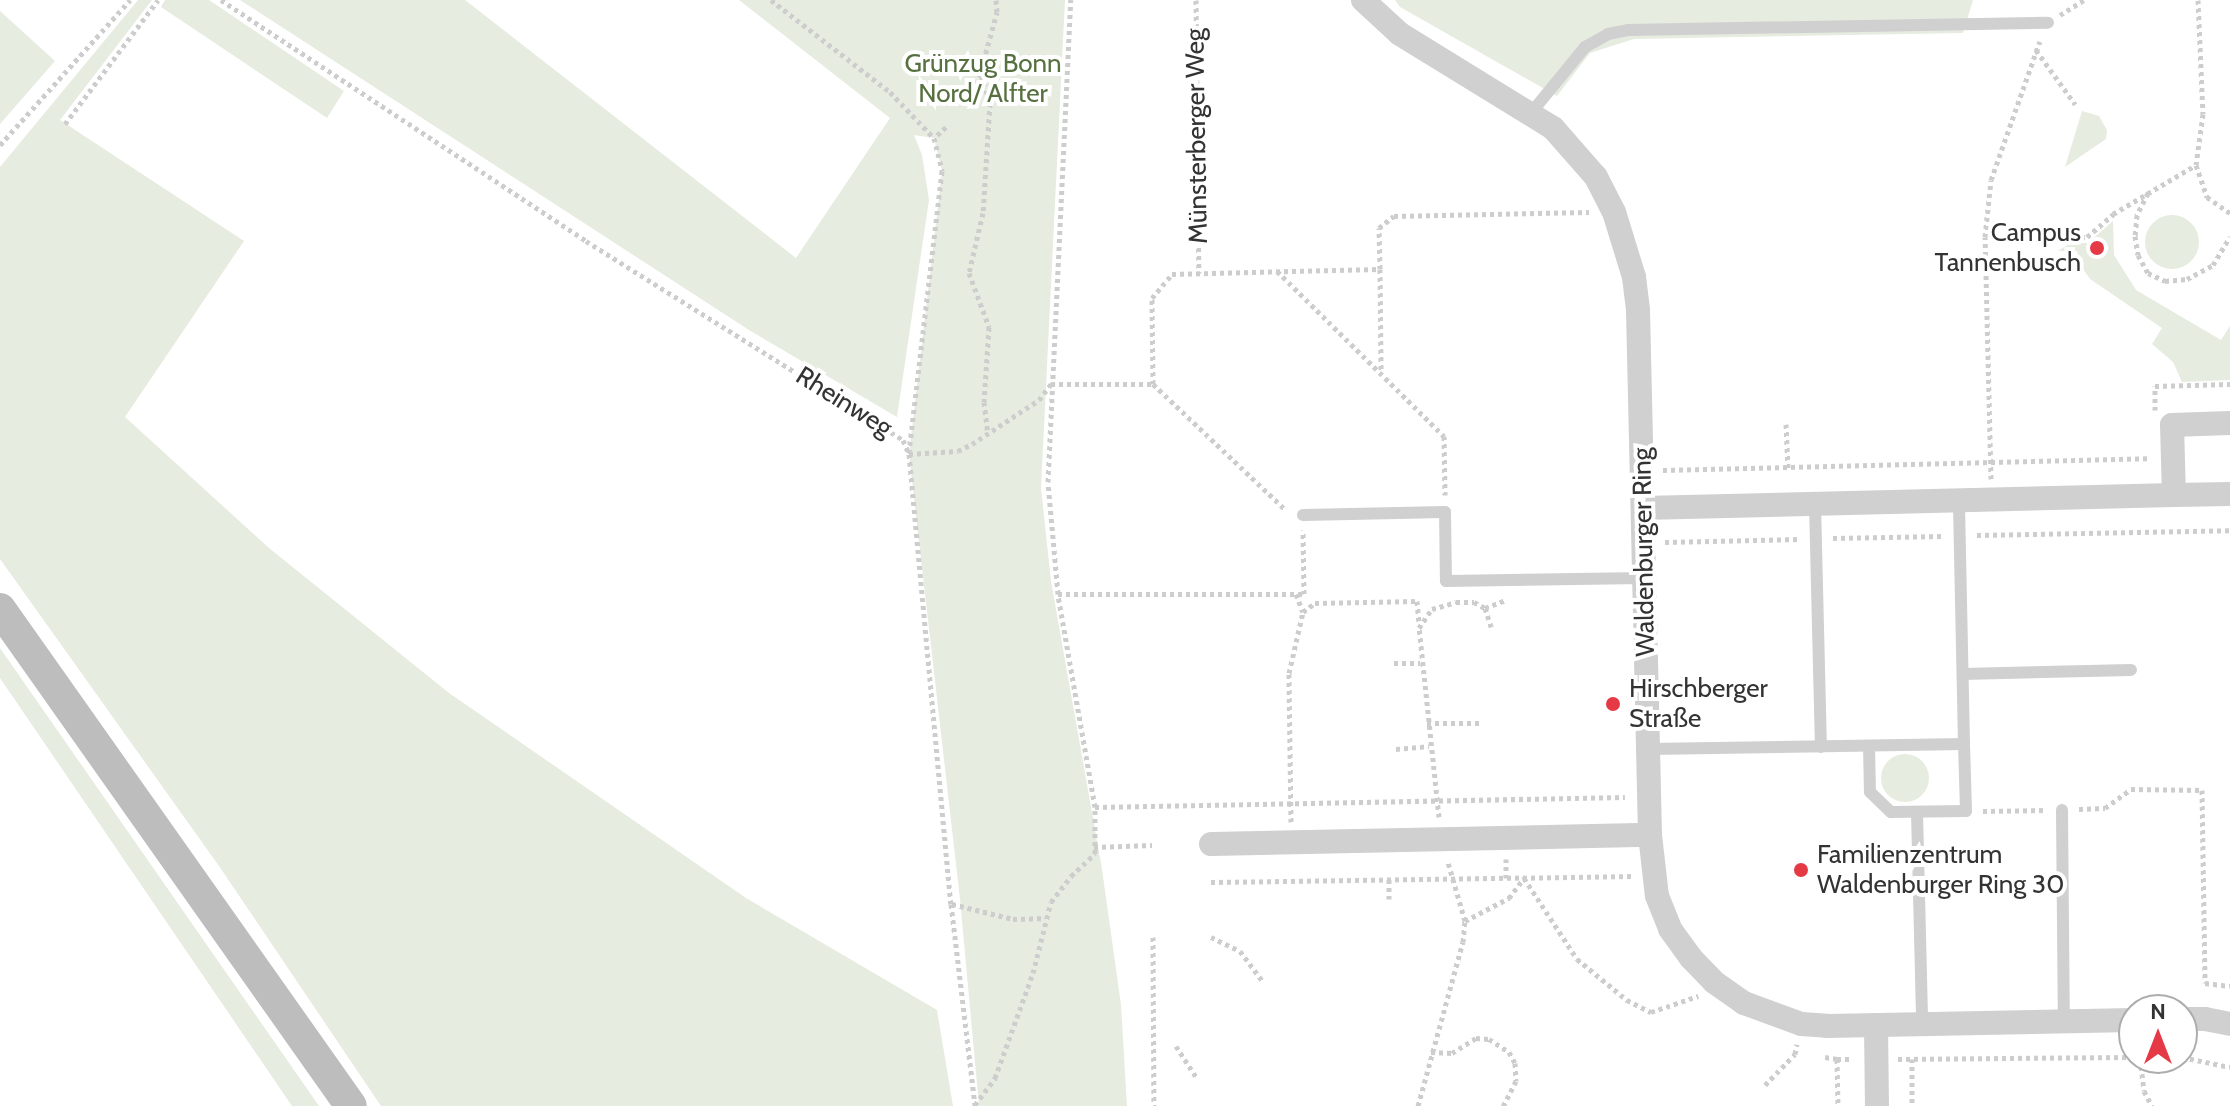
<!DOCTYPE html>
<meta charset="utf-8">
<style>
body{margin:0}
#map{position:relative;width:2230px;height:1106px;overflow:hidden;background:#fff;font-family:Cabin,sans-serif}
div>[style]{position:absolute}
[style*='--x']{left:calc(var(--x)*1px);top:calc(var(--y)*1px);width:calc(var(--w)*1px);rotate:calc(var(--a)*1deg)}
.green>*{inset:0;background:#e6ecdf}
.round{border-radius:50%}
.path>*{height:5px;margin-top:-2.5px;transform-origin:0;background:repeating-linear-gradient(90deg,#cdcdcd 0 4px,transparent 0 8px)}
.lane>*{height:12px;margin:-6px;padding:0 6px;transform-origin:6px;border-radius:6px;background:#d0d0d0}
.street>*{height:24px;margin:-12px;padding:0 12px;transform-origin:12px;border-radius:12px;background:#d0d0d0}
.secondary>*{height:32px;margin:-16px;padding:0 16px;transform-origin:16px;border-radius:16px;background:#bdbdbd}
.dots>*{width:22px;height:22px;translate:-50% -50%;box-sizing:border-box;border:4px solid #fff;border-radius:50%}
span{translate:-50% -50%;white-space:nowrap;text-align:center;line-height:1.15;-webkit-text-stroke:8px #fff;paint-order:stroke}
.park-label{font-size:26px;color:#56703f}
.street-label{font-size:26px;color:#333}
.poi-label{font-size:26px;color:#333}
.right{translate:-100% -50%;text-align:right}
.left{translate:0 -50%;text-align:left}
.north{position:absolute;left:2118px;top:994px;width:80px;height:80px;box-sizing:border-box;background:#fff;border:2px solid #adadad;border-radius:50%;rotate:0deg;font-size:22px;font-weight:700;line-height:32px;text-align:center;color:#333}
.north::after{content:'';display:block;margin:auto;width:28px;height:36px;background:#e63946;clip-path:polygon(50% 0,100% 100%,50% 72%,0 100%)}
</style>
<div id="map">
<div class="green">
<i style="clip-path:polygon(138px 0,152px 0,60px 120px,244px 241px,125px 417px,269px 548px,449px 693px,746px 898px,937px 1010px,953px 1106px,381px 1106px,219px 866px,0 559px,0 167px)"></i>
<i style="clip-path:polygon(165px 0,209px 0,344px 91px,327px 118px,161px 7px)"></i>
<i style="clip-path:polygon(240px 0,465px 0,796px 258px,890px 118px,739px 0,1065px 0,1041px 488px,1051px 581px,1102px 869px,1121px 1005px,1127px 1106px,979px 1106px,960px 899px,909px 454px,942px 171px,934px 138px,914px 135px,922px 155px,929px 200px,897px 417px,749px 330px)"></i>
<i style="clip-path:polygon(1395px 0,1973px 0,1963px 33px,1634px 39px,1590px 53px,1557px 96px,1400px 7px)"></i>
<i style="clip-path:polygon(0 11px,55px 61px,0 124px)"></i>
<i style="clip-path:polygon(2082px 111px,2099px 116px,2107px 130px,2106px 139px,2065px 167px)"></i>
<i class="round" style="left:2145px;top:215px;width:54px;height:54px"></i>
<i style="clip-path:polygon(2113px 221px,2114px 255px,2136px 290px,2221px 340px,2230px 326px,2230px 380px,2182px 382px,2173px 362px,2152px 344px,2162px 328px,2090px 279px,2081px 266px,2077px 251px,2058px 251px,2071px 243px,2088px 243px)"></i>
<i style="clip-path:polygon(0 648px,319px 1106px,292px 1106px,0 678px)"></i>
<i class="round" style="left:1881px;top:754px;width:48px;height:48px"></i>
</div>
<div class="path">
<i style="--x:221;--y:0;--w:437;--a:33.4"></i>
<i style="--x:586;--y:241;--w:374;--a:32.1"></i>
<i style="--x:903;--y:440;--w:15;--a:67"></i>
<i style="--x:909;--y:454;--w:452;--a:84.7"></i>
<i style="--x:951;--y:904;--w:203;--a:83.2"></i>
<i style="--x:771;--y:0;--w:150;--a:37.7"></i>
<i style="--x:890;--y:92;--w:64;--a:46.3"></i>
<i style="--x:1196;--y:0;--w:273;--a:89.4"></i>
<i style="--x:2198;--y:0;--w:114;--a:87.5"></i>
<i style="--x:2203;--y:114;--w:51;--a:97.8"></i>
<i style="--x:2196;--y:165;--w:34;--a:71"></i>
<i style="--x:2207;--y:197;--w:28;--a:35"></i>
<i style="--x:2060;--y:15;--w:28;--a:-32"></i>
<i style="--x:2036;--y:50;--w:67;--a:54.2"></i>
<i style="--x:981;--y:75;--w:29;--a:72"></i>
<i style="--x:990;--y:103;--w:110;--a:93.6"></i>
<i style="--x:983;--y:213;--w:62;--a:103.1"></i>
<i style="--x:969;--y:273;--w:58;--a:69.7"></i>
<i style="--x:989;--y:327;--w:75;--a:93.8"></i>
<i style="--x:984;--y:402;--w:32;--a:83"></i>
<i style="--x:975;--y:92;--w:83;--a:-74.6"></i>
<i style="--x:997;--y:12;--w:12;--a:-95"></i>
<i style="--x:65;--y:124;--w:155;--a:-53.1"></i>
<i style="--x:946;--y:127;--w:16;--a:137"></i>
<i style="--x:934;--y:138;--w:34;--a:76"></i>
<i style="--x:942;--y:171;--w:285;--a:96.7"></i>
<i style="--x:909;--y:454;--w:49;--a:-3.5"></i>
<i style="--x:958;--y:451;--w:16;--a:-27"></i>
<i style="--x:972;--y:444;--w:80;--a:-33.3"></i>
<i style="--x:1039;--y:400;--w:20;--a:-53"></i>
<i style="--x:1051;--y:384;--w:102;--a:0"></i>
<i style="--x:0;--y:145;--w:195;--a:-48.1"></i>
<i style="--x:2148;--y:193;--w:25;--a:117"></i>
<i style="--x:2137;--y:215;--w:21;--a:95"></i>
<i style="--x:2135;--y:236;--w:19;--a:81"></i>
<i style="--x:2138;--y:255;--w:21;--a:61"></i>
<i style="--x:2148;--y:273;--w:19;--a:25"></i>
<i style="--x:2165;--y:281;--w:22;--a:-5"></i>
<i style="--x:2187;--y:279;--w:30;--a:-28"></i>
<i style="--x:2213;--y:265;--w:33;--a:-59"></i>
<i style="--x:2041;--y:239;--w:46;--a:-2.5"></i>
<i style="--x:2087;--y:237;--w:35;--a:-41"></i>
<i style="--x:2113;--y:214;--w:96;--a:-30.6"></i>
<i style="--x:1380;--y:269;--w:102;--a:89.4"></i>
<i style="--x:1277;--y:271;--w:235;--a:44.7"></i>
<i style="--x:1444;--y:436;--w:59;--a:89"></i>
<i style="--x:1153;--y:384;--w:86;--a:-90.7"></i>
<i style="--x:1152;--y:298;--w:31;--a:-50"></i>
<i style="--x:1172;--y:274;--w:208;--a:-1.4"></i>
<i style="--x:1380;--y:269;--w:41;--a:-91.4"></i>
<i style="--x:1379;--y:228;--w:19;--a:-39"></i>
<i style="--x:1394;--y:216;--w:195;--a:-1.2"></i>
<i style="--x:1153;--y:384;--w:183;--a:43.5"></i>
<i style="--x:2155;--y:410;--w:24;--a:-90"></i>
<i style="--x:2155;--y:386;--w:75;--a:-1.5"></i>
<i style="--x:1786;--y:424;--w:44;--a:87.4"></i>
<i style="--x:1663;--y:470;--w:486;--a:-1.4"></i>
<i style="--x:1991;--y:479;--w:242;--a:-91.4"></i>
<i style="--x:1985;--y:237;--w:57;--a:-84"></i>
<i style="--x:1991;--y:180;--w:147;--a:-70.6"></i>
<i style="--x:1977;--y:535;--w:253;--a:-1.1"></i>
<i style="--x:1833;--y:538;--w:110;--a:-1"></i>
<i style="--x:1665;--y:542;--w:134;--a:-1.3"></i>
<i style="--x:1058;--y:594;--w:246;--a:0"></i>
<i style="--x:1304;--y:594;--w:64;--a:-90.9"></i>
<i style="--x:1296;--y:594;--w:19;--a:69"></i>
<i style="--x:1485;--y:608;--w:22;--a:-21"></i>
<i style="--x:1394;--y:663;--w:26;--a:0"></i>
<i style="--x:1427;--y:723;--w:54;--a:0"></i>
<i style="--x:1396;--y:749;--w:33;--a:-5"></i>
<i style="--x:1095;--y:807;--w:530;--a:-1.08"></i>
<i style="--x:2079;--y:809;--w:26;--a:-2"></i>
<i style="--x:2105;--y:808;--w:32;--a:-36"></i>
<i style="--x:2131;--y:789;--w:71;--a:0.8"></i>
<i style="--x:2202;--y:790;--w:193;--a:89.1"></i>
<i style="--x:2205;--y:983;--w:25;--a:7"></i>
<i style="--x:1983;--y:811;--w:62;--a:-0.9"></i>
<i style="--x:1439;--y:817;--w:190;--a:-96"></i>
<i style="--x:1419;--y:628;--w:23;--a:-56"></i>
<i style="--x:1432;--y:609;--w:25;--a:-16"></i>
<i style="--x:1456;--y:602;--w:18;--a:0"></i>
<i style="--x:1474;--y:602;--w:13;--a:29"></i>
<i style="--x:1485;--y:608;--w:23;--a:72"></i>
<i style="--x:1291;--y:822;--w:149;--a:-90.8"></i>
<i style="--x:1289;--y:673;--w:63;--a:-77.1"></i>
<i style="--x:1303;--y:612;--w:15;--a:-37"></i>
<i style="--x:1315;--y:603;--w:102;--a:-1.1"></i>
<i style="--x:1417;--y:601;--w:25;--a:85"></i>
<i style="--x:1094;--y:847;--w:58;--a:-2"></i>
<i style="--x:1506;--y:859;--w:19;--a:90"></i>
<i style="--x:1211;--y:882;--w:423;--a:-0.8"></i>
<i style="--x:1389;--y:899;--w:20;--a:-90"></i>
<i style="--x:952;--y:904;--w:63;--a:13.8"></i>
<i style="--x:1013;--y:919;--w:32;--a:-2"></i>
<i style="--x:1465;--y:921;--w:50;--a:-27.6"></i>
<i style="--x:1509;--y:898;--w:25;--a:-53"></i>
<i style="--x:1524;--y:878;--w:97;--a:56.8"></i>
<i style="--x:1577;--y:959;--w:65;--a:39.4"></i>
<i style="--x:1627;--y:1000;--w:27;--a:27"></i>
<i style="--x:1651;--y:1012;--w:50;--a:-18.8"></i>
<i style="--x:1153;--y:937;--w:169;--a:89.7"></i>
<i style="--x:1211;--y:937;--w:32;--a:26"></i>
<i style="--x:1240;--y:951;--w:39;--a:53"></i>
<i style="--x:1176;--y:1046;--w:37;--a:57"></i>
<i style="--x:1431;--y:1052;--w:21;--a:3"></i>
<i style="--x:1452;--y:1053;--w:28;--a:-32"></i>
<i style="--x:1476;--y:1038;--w:13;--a:4"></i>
<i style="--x:1489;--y:1039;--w:24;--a:33"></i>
<i style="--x:1509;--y:1052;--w:13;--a:61"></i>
<i style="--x:1515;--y:1063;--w:18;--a:87"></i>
<i style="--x:1516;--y:1081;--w:28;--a:117"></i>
<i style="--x:1825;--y:1057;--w:12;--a:9"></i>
<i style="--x:1837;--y:1059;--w:47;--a:88.8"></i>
<i style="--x:2182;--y:1057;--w:49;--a:11.8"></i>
<i style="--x:2140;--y:1058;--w:33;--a:83"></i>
<i style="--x:2144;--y:1091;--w:17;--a:62"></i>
<i style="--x:1837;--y:1059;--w:15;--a:0"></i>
<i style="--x:1898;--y:1059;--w:236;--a:-0.5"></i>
<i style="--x:1912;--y:1059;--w:47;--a:90"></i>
<i style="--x:1765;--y:1085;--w:43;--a:-45.9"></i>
<i style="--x:1795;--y:1054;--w:10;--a:-79"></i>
<i style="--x:975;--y:1105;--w:34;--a:-53"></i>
<i style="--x:995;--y:1078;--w:112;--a:-70.1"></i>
<i style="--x:1033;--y:973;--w:73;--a:-75.8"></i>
<i style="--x:1051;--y:902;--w:33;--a:-52"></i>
<i style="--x:1071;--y:876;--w:33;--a:-43"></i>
<i style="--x:1095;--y:854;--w:47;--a:-90"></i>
<i style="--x:1095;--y:807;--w:216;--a:-99.9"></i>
<i style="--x:1058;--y:594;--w:112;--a:-95.1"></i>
<i style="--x:1048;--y:482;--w:483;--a:-87.3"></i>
<i style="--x:1418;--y:1106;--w:170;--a:-74.7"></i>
<i style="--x:1463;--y:942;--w:21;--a:-85"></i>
<i style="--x:1465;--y:921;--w:61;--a:-106.1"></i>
</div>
<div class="lane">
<i style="--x:1531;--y:113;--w:85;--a:-50.7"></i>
<i style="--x:1585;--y:47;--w:26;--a:-29"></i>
<i style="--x:1608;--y:34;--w:20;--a:-11"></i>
<i style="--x:1628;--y:30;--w:420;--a:-1"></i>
<i style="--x:1815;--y:504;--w:243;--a:88.6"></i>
<i style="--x:1303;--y:515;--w:142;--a:-1.2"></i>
<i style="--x:1445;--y:512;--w:69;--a:89.2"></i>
<i style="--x:1446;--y:581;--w:198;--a:-0.9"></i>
<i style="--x:1963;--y:674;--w:168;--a:-1.4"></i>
<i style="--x:1869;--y:746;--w:46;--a:88.8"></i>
<i style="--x:1870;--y:792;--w:29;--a:44"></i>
<i style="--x:1891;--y:812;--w:75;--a:-0.8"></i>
<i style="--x:1966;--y:811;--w:67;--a:-91.7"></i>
<i style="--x:1649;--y:749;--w:315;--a:-0.9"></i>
<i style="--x:1964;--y:744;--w:244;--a:-91.2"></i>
<i style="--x:2062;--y:810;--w:211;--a:89.5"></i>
<i style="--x:1917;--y:812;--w:211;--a:88.6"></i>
</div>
<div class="street">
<i style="--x:1363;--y:0;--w:50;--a:42.6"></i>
<i style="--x:1400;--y:34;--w:180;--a:31.6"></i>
<i style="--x:1553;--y:128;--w:65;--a:48.7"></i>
<i style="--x:1596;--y:177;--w:39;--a:63"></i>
<i style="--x:1614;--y:212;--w:68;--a:72.9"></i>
<i style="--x:1634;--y:277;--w:33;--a:83"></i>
<i style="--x:1638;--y:310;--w:525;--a:88.69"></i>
<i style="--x:1650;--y:835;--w:61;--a:83.5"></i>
<i style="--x:1657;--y:896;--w:35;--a:68"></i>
<i style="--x:1670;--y:929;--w:36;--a:54"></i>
<i style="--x:1691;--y:958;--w:33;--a:46"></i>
<i style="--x:1714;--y:982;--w:37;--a:35"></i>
<i style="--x:1744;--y:1003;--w:61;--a:20.2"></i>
<i style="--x:1801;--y:1024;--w:26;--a:4"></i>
<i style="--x:1827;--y:1026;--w:307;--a:-1.1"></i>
<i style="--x:2230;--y:423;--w:58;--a:178"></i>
<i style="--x:2172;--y:425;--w:70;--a:88.4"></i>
<i style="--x:2174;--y:495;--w:56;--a:-1"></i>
<i style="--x:1643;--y:508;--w:531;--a:-1.4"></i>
<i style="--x:1211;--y:844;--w:439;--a:-1.2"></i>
<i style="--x:2182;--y:1019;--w:23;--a:0"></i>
<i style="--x:2205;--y:1019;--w:25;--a:11"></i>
<i style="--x:1876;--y:1025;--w:81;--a:89.3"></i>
</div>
<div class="secondary">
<i style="--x:0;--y:609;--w:608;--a:54.77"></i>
</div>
<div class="dots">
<i style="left:2097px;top:248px;background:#e63946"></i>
<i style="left:1613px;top:704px;background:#e63946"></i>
<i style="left:1801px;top:870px;background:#e63946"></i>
</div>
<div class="park-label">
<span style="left:983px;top:79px">Grünzug Bonn<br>Nord/ Alfter</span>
</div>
<div class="street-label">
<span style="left:1197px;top:136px;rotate:-91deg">Münsterberger Weg</span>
<span style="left:844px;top:402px;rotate:32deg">Rheinweg</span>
<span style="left:1644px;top:552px;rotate:-91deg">Waldenburger Ring</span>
</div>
<div class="poi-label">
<span class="right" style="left:2081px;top:248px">Campus<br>Tannenbusch</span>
<span class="left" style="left:1629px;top:704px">Hirschberger<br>Straße</span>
<span class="left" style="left:1817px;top:870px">Familienzentrum<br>Waldenburger Ring 30</span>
</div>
<div class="north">N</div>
</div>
